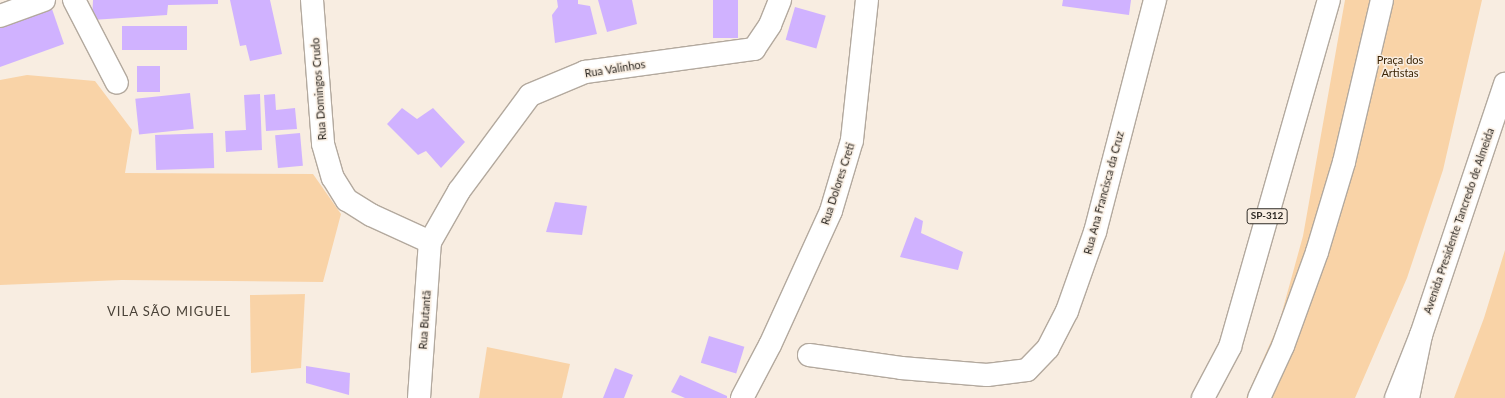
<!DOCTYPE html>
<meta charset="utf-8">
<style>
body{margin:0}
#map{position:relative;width:1505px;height:398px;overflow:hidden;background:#f8ede1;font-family:Lato,sans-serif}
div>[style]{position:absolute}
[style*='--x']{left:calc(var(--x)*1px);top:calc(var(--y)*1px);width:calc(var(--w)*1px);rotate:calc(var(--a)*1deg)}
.green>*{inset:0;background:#f9d3a7}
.building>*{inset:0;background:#d0b2ff;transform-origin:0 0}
.roads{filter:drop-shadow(1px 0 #b3a99e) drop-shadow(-1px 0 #b3a99e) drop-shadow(0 1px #b3a99e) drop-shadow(0 -1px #b3a99e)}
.minor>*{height:22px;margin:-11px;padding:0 11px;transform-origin:11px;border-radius:11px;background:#fff}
.major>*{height:22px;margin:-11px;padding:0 11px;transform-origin:11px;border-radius:11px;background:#fff}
.highway>*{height:22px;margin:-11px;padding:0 11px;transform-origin:11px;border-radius:11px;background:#fff}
span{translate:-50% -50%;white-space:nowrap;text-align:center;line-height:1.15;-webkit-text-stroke:3px #f8ede1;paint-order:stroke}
.shield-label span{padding:1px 3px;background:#f8ede1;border:1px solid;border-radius:3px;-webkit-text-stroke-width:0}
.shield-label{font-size:10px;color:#2e2a25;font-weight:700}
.park-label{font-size:11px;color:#3c2506}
.street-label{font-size:11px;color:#2e2a25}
.quarter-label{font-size:13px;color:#4a4238;letter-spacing:1px}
</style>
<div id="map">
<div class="green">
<i style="clip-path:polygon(1345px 0,1482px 0,1443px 170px,1407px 278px,1355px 398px,1246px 398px,1279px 323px,1303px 236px)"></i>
<i style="clip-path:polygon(27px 75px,95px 81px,132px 130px,125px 173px,313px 174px,341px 214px,323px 282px,122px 280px,0 285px,0 80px)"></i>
<i style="clip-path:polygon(1505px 250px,1505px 398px,1454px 398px,1484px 318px)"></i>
<i style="clip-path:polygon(305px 294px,301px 368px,251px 373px,250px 295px)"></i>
<i style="clip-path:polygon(487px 347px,570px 364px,562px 398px,479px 398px)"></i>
</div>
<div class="building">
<i style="clip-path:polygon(93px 0,218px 0,218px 4px,168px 5px,167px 15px,92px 20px)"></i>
<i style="clip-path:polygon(230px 0,270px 0,282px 54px,250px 61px,246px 45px,240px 46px)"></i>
<i style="clip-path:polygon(557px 0,578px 0,578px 4px,590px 6px,597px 34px,555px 43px,552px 15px,558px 7px)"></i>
<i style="clip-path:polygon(598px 0,632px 0,637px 24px,607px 32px)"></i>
<i style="left:713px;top:0;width:25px;height:38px"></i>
<i style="clip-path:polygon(1063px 0,1131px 0,1129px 15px,1062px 6px)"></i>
<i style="left:795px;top:7px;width:32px;height:34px;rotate:16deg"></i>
<i style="clip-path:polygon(52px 9px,64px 44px,0 67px,0 27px)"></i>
<i style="left:187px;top:26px;width:24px;height:65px;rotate:90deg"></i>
<i style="left:137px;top:66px;width:23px;height:26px"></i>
<i style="left:190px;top:93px;width:36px;height:55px;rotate:84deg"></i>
<i style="clip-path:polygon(260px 94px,262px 150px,226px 152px,225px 131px,246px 130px,244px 95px)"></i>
<i style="clip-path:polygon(275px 94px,276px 110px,295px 108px,297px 129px,266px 131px,264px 95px)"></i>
<i style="clip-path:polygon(402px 108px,417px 119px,433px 108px,465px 142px,441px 168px,426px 151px,418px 155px,387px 124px)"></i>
<i style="left:213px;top:133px;width:35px;height:58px;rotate:88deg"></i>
<i style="left:300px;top:133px;width:33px;height:25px;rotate:85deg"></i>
<i style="clip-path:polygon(555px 202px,587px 206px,582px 235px,546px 232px)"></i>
<i style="clip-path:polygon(915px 217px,923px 221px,921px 233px,963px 252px,958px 270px,900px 257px)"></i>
<i style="left:709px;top:336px;width:37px;height:28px;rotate:17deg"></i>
<i style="clip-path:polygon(306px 366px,350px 373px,349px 395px,306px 383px)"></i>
<i style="clip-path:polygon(615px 368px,633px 375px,624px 398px,603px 398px)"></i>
<i style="clip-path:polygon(680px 375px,727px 396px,727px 398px,685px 398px,671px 392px)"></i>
</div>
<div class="roads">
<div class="minor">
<i style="--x:74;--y:0;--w:93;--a:62.6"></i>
<i style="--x:312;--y:0;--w:144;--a:85.6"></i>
<i style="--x:323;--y:144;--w:35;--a:74"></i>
<i style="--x:333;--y:178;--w:26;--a:58"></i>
<i style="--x:347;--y:200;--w:28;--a:32"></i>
<i style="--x:371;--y:215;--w:65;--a:24.6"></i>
<i style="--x:0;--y:16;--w:47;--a:-20"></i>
<i style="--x:809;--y:355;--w:93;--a:8"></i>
<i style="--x:901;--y:368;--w:86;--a:4.7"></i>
<i style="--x:987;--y:375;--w:40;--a:-7.1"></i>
<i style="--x:1027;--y:370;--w:30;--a:-46"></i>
<i style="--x:1048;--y:348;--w:42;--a:-62.8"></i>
<i style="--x:1067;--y:311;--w:84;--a:-70.5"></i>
<i style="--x:1095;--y:232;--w:240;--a:-75.5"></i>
<i style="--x:419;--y:398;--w:156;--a:-86"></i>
<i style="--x:430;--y:242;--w:59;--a:-60.4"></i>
<i style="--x:459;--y:191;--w:119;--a:-53.5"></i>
<i style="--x:530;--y:95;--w:60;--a:-22.7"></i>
<i style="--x:585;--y:72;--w:171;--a:-7.8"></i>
<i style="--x:754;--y:49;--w:29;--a:-56"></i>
<i style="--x:770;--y:25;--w:27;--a:-68"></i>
<i style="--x:742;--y:398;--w:60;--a:-62.2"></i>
<i style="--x:770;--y:345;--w:147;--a:-65.5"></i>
<i style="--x:831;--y:211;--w:74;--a:-73.5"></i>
<i style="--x:852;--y:140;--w:141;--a:-83.9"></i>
</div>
<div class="major">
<i style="--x:1203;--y:398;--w:58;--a:-62.1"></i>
<i style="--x:1230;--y:347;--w:361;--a:-74.1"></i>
<i style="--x:1259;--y:398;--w:57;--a:-65.2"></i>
<i style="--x:1283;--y:346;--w:100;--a:-70.1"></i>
<i style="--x:1317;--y:252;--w:94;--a:-73.3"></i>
<i style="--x:1344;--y:162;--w:166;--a:-76.8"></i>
<i style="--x:1396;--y:398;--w:68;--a:-68.4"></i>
<i style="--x:1421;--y:335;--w:265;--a:-71.5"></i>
</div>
<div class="highway">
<i style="--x:1408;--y:398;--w:64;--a:-78.3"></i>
</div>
</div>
<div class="shield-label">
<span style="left:1267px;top:216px">SP-312</span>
</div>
<div class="park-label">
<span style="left:1400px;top:67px">Praça dos<br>Artistas</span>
</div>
<div class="street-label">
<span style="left:615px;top:69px;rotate:-9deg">Rua Valinhos</span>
<span style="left:319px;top:89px;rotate:-94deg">Rua Domingos Crudo</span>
<span style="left:838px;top:184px;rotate:-72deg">Rua Dolores Creti</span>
<span style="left:1104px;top:193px;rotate:-75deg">Rua Ana Francisca da Cruz</span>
<span style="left:1459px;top:221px;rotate:-71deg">Avenida Presidente Tancredo de Almeida</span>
<span style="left:425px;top:320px;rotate:-86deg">Rua Butantã</span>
</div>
<div class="quarter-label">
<span style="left:169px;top:311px">VILA SÃO MIGUEL</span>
</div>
</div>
